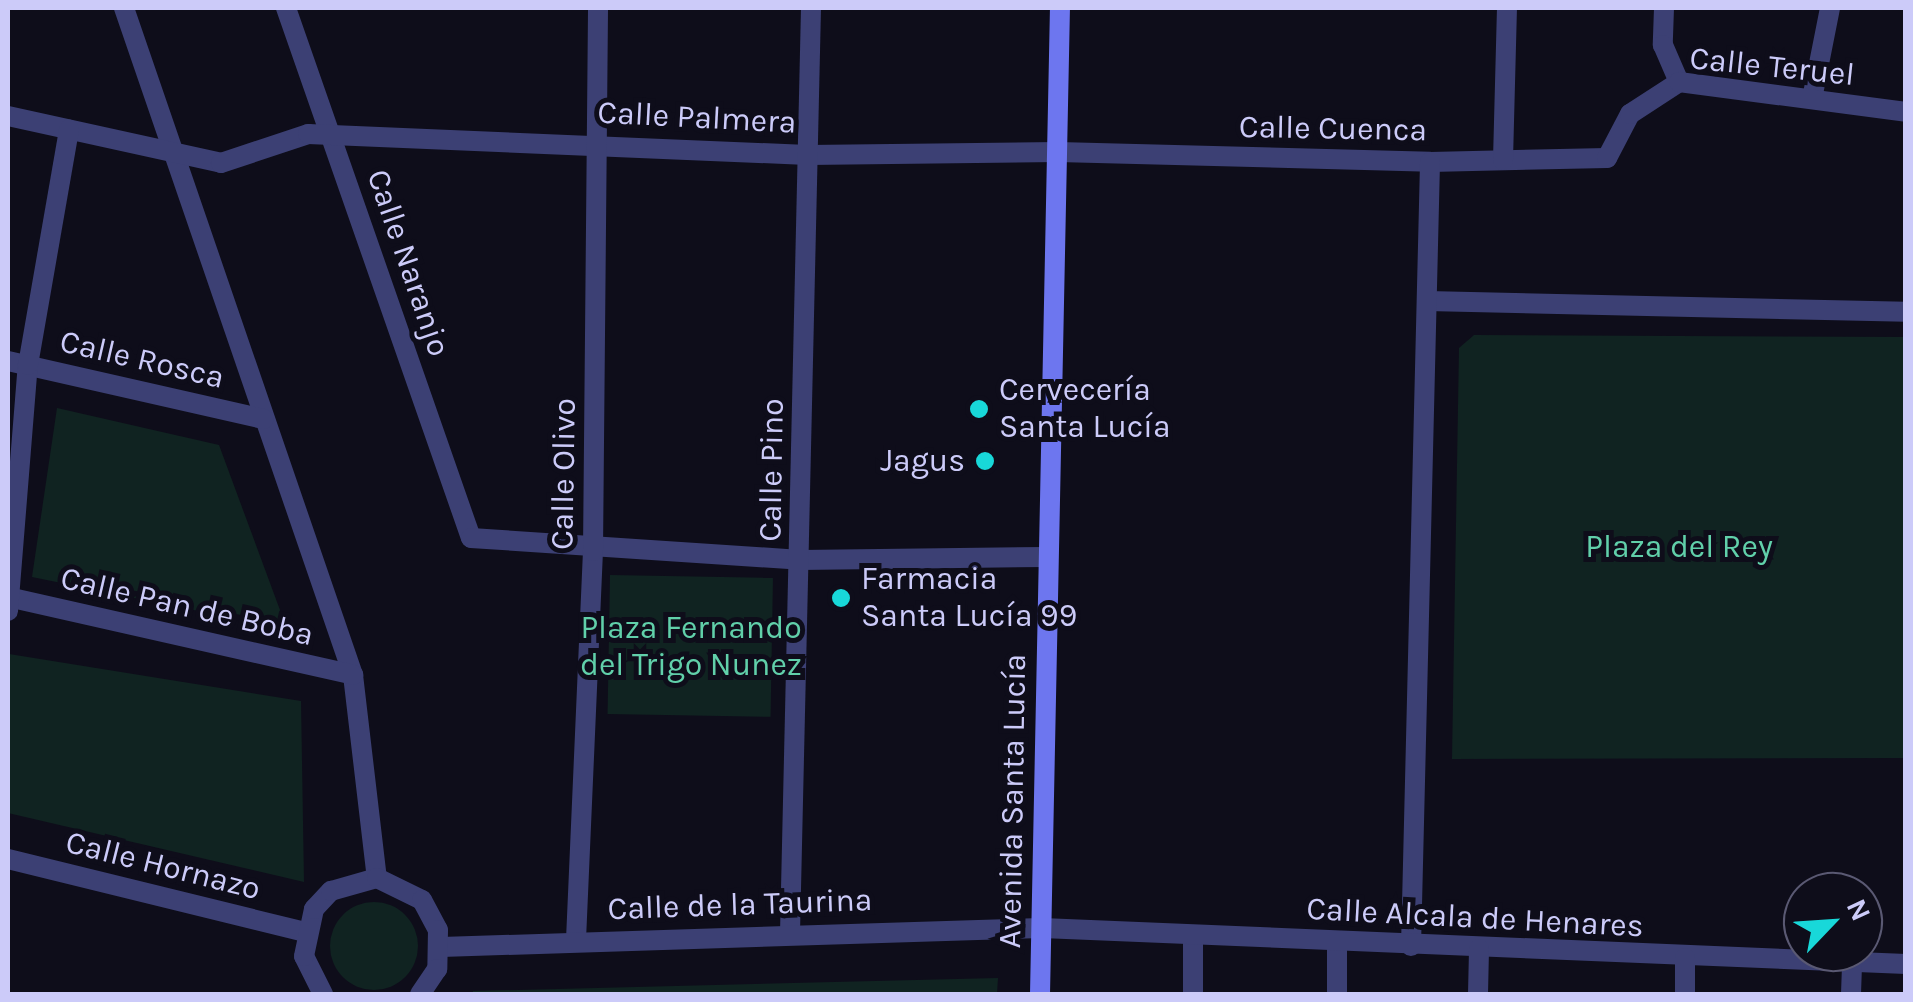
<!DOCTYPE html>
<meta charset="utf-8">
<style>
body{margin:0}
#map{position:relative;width:1913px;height:1002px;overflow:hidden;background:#0e0d1a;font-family:Karla,sans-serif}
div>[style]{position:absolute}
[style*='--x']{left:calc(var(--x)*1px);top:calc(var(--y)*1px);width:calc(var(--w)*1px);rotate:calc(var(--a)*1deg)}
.green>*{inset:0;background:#102321;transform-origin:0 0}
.round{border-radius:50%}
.street>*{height:20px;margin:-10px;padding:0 10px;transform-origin:10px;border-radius:10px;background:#3c4074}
.secondary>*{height:20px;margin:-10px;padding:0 10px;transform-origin:10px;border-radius:10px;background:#6d76ef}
.dots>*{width:28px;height:28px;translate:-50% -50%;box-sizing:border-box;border:5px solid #0e0d1a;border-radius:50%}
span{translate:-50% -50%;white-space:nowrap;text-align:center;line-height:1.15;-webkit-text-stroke:10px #0e0d1a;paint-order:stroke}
.street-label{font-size:32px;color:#cccbf9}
.poi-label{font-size:32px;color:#cccbf9}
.left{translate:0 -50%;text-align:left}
.right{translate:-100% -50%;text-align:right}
.park-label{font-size:32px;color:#61d0aa}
.frame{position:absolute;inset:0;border:10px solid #cccbf9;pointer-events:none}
.north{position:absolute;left:1783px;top:872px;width:100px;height:100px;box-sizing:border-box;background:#0e0d1a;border:2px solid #5a5973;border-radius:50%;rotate:65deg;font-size:28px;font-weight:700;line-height:40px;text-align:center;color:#cccbf9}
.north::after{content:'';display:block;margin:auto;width:35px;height:45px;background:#18d8d9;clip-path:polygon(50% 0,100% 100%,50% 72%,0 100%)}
</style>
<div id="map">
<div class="green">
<i style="clip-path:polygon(1474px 335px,1905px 337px,1905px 758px,1452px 759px,1459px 348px)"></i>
<i style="clip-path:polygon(57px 408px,219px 445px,287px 629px,32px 577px)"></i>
<i style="left:610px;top:575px;width:163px;height:139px;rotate:1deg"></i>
<i style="clip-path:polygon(9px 654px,301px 701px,304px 882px,8px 813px)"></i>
<i class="round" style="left:330px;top:902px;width:88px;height:88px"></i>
<i style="clip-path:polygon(998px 978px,997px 994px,472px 994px,473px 991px)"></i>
</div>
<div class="street">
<i style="--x:124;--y:8;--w:705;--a:71.05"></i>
<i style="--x:353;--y:675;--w:204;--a:83.3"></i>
<i style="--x:286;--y:8;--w:561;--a:70.76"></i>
<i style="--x:471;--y:538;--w:330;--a:3.8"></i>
<i style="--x:800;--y:560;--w:246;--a:-0.7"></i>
<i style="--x:1664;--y:8;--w:37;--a:92"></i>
<i style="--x:1663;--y:45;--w:40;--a:66.6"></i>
<i style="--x:1812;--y:99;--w:93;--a:-78.8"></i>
<i style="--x:8;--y:116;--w:218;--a:12.4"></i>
<i style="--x:221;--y:163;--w:92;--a:-18.4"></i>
<i style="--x:308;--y:134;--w:500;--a:2.41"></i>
<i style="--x:808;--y:155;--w:250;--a:-0.7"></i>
<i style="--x:1058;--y:152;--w:372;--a:1.5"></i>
<i style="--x:1430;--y:162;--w:177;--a:-1.3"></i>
<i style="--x:1607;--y:158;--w:50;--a:-62.4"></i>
<i style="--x:1630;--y:114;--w:59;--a:-33.1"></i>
<i style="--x:1679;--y:82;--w:229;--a:7.5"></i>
<i style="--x:1503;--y:160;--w:152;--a:-88.5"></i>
<i style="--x:1427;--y:301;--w:479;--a:1.3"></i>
<i style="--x:8;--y:361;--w:262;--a:12.8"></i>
<i style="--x:8;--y:597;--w:354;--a:12.7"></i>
<i style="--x:8;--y:611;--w:247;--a:-85.4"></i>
<i style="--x:28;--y:365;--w:239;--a:-80.1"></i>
<i style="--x:8;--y:859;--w:306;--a:13.8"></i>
<i style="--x:790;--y:933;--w:925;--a:-88.7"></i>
<i style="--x:1193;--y:935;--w:59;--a:90"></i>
<i style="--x:576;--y:940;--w:389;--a:-87.5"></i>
<i style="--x:593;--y:551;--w:543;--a:-89.47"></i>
<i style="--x:1337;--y:943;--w:51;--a:90"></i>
<i style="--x:1411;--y:946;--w:784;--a:-88.61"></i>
<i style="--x:441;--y:947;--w:601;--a:-1.81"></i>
<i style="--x:1042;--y:928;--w:865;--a:2.39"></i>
<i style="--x:1685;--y:958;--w:36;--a:90"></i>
<i style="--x:323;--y:994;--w:42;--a:-116.6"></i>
<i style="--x:304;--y:956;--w:48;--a:-78"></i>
<i style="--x:314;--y:909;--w:25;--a:-47"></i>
<i style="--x:331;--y:891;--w:48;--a:-15.8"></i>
<i style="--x:377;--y:878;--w:50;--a:26.1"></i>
<i style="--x:422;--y:900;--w:34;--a:62"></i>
<i style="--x:438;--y:930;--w:39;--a:91"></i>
<i style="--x:437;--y:969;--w:30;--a:124"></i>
<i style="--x:1478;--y:994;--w:45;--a:-88.7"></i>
<i style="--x:1851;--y:994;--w:32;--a:-88"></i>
</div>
<div class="secondary">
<i style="--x:1040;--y:994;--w:986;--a:-88.84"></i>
</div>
<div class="dots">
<i style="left:979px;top:409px;background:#18d8d9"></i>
<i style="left:985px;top:461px;background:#18d8d9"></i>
<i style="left:841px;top:598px;background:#18d8d9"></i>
</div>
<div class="street-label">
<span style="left:1772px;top:67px;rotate:6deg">Calle Teruel</span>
<span style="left:697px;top:118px;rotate:3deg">Calle Palmera</span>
<span style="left:1333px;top:129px;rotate:1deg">Calle Cuenca</span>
<span style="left:408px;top:263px;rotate:71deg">Calle Naranjo</span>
<span style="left:142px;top:360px;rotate:13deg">Calle Rosca</span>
<span style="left:772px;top:470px;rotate:-89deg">Calle Pino</span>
<span style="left:564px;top:474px;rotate:-89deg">Calle Olivo</span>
<span style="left:187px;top:607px;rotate:13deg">Calle Pan de Boba</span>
<span style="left:1013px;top:801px;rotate:-89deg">Avenida Santa Lucía</span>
<span style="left:163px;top:866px;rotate:14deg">Calle Hornazo</span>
<span style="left:740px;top:905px;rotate:-2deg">Calle de la Taurina</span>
<span style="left:1475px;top:918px;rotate:3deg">Calle Alcala de Henares</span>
</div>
<div class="poi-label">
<span class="left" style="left:999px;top:409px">Cervecería<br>Santa Lucía</span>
<span class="right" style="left:965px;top:461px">Jagus</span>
<span class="left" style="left:861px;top:598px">Farmacia<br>Santa Lucía 99</span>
</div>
<div class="park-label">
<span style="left:1679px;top:547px">Plaza del Rey</span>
<span style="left:691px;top:647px">Plaza Fernando<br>del Trigo Nunez</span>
</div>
<div class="frame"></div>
<div class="north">N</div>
</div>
